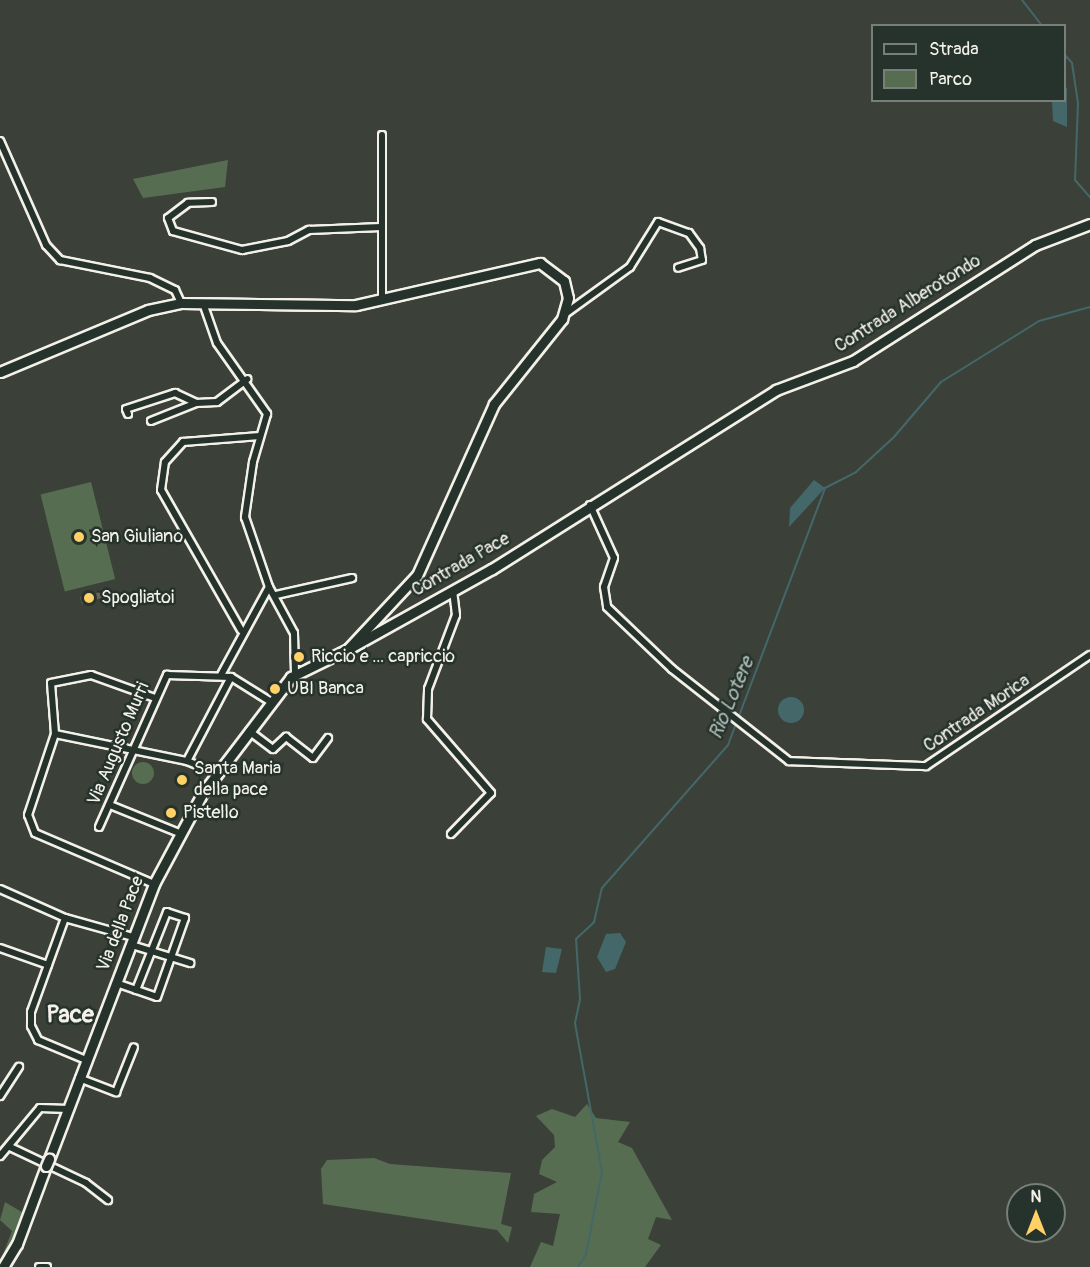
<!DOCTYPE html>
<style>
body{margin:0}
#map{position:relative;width:1090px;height:1267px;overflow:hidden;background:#3b4139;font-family:Pangolin,sans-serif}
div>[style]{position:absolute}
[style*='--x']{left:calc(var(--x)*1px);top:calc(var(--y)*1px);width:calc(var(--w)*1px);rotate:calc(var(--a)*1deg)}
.green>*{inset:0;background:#576d51;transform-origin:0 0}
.round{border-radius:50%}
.water>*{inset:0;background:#44686a}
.stream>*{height:2px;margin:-1px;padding:0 1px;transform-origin:1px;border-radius:1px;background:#44686a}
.building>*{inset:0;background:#6b6156}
.roads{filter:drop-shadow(2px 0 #f4f1e8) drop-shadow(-2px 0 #f4f1e8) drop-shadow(0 2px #f4f1e8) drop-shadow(0 -2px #f4f1e8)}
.street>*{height:6px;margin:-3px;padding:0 3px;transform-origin:3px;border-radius:3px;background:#26332d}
.secondary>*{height:9px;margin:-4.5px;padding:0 4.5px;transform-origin:4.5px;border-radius:4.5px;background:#26332d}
.bridges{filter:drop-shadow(2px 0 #f4f1e8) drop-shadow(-2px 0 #f4f1e8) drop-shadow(0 2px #f4f1e8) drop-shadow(0 -2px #f4f1e8)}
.secondary-bridge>*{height:9px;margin:-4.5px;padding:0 4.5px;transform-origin:4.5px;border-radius:4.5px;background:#26332d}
.dots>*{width:16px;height:16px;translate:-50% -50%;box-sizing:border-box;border:3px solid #26332d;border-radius:50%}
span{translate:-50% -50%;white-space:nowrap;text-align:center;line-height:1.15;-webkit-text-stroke:5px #26332d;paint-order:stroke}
.street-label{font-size:18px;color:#f4f1e8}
.poi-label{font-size:18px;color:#f4f1e8}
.left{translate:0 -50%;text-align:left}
.water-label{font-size:20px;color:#aebab6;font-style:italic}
.district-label{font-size:24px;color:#f4f1e8;font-weight:700}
.legend{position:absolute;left:871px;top:24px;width:195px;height:78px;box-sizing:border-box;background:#26332d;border:2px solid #787f78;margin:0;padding:8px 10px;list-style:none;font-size:18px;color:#f4f1e8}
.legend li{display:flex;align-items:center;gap:12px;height:30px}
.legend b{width:30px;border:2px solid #787f78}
.north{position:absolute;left:1006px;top:1183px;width:60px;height:60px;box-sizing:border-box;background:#26332d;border:2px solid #787f78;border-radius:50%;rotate:0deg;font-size:16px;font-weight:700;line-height:24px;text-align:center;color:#f4f1e8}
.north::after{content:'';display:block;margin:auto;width:21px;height:27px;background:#ffd166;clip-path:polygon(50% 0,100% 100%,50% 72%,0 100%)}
</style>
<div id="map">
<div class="green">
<i style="clip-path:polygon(228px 160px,225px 187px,143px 198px,133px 179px)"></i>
<i style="left:91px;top:482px;width:100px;height:52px;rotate:76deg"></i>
<i class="round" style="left:132px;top:762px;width:22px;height:22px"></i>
<i style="clip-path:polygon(587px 1104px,596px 1118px,630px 1122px,618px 1142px,632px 1148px,672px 1220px,656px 1217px,648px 1239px,661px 1245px,645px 1267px,530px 1267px,541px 1242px,553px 1246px,560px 1214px,531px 1212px,534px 1194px,557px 1182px,539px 1174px,542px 1160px,555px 1147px,554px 1135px,536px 1116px,552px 1109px,575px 1117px)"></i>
<i style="clip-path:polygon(374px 1158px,390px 1164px,511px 1173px,501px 1224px,512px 1227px,508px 1243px,497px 1230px,323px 1204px,321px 1169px,327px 1160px)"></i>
<i style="clip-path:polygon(5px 1202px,25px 1214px,0 1262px,12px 1231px,0 1220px)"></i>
</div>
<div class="water">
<i style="clip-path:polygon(1065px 86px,1067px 88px,1067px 127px,1053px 121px,1052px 101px,1064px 100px)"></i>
<i style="clip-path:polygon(814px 480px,825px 488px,789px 527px,790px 508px)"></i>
<i class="round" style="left:778px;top:697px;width:26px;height:26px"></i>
<i style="clip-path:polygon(620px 933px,626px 942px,615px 969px,606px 972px,597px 957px,606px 934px)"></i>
<i style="clip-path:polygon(546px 947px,562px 949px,556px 973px,542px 972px)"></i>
</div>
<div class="stream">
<i style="--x:1022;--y:0;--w:33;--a:52"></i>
<i style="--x:1064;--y:54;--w:12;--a:48"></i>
<i style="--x:1072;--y:63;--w:40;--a:81.5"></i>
<i style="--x:1078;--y:103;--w:77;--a:92.2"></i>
<i style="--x:1075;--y:180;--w:23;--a:49"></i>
<i style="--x:578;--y:1267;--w:15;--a:-58"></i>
<i style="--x:586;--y:1254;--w:84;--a:-79"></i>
<i style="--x:602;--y:1172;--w:151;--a:-100.3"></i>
<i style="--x:575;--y:1023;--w:25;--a:-78"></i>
<i style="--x:580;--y:999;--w:60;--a:-93.8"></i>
<i style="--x:576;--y:939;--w:25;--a:-43"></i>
<i style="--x:594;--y:922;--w:35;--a:-77"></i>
<i style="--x:602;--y:888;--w:191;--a:-48.6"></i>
<i style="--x:728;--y:745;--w:275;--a:-69.3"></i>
<i style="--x:825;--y:488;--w:35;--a:-27"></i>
<i style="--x:856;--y:472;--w:52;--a:-42.6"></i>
<i style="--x:894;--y:437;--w:72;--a:-49.5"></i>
<i style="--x:941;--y:382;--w:115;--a:-31.9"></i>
<i style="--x:1039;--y:321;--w:53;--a:-15.4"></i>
</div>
<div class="building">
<i style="clip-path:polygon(110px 590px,111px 595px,82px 604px,80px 597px)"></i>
</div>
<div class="roads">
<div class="street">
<i style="--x:0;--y:141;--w:114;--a:66.1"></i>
<i style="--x:46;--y:245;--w:21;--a:47"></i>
<i style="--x:60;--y:260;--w:92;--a:11.3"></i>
<i style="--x:150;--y:278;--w:28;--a:26"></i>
<i style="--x:175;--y:290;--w:14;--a:65"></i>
<i style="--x:212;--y:202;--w:24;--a:178"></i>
<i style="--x:188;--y:203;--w:25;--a:143"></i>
<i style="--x:168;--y:218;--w:14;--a:69"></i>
<i style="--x:173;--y:231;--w:72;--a:15.4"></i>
<i style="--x:242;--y:250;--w:47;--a:-11.1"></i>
<i style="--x:288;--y:241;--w:24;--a:-28"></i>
<i style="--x:309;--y:230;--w:72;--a:-2.4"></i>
<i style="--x:382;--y:299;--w:164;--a:-90"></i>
<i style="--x:203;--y:303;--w:42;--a:70.7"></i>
<i style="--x:217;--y:343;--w:87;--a:54.8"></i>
<i style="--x:267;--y:414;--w:50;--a:106.3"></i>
<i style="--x:253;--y:462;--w:56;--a:98.3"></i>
<i style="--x:245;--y:517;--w:74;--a:71.1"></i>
<i style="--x:269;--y:587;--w:52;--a:61.5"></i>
<i style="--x:294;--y:633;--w:40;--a:88.6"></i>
<i style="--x:565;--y:314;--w:80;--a:-35.9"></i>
<i style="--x:630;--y:267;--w:53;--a:-58.1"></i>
<i style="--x:658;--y:222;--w:33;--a:20"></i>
<i style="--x:689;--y:233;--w:19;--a:54"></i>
<i style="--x:700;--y:248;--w:12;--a:81"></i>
<i style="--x:702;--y:260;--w:25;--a:162"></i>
<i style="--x:128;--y:414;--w:5;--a:-112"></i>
<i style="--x:126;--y:409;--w:52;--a:-18.1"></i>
<i style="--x:175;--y:393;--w:23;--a:25"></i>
<i style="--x:151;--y:421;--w:48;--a:-21.8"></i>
<i style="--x:196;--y:403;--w:21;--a:-3"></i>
<i style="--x:217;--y:402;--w:38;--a:-37"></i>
<i style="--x:590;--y:505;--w:58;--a:65.6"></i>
<i style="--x:614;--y:558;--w:31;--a:109"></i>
<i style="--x:604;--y:587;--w:20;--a:81"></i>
<i style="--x:607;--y:607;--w:90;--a:43.6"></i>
<i style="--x:672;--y:669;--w:149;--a:38.2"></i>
<i style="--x:789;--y:761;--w:137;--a:2.1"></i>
<i style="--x:926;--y:766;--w:198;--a:-34.1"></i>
<i style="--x:276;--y:595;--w:78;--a:-12.6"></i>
<i style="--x:241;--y:630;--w:161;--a:-119.7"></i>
<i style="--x:161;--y:490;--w:28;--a:-82"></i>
<i style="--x:165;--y:462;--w:27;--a:-48"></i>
<i style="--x:183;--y:442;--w:77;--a:-4.5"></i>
<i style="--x:221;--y:675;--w:100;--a:-61.4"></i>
<i style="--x:249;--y:731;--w:30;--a:37"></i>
<i style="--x:273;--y:749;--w:18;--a:-43"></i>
<i style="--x:286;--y:737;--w:34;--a:38"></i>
<i style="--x:313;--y:758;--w:25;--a:-53"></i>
<i style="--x:55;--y:734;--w:135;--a:11.6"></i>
<i style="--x:187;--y:761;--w:31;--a:22"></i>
<i style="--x:187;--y:761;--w:95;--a:-62.4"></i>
<i style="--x:110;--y:805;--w:74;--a:22.1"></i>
<i style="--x:99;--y:827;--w:167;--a:-65.9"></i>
<i style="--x:167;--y:675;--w:64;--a:1.8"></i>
<i style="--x:231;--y:677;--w:47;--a:32"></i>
<i style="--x:451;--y:834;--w:57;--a:-45.7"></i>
<i style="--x:491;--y:793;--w:98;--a:-130.9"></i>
<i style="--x:427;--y:719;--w:30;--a:-88"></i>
<i style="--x:428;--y:689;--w:79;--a:-69.3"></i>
<i style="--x:456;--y:615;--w:23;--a:-97"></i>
<i style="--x:154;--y:884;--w:129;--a:-156.8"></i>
<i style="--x:35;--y:833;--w:19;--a:-111"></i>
<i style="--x:28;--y:815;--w:85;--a:-71.6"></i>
<i style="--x:55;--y:734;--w:51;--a:-94.5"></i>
<i style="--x:51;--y:683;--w:41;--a:-11.3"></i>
<i style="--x:91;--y:675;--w:68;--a:19.8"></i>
<i style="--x:0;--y:889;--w:71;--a:24"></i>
<i style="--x:65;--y:918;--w:71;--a:15.6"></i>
<i style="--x:65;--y:918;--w:100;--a:109.9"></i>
<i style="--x:31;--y:1012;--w:14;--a:90"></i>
<i style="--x:31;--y:1026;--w:16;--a:63"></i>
<i style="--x:38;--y:1040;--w:52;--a:22.6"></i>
<i style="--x:135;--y:946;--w:58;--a:17.2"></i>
<i style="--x:0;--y:948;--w:51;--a:19.5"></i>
<i style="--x:116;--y:983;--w:43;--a:18.9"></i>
<i style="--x:157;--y:997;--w:84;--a:-70.5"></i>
<i style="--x:185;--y:918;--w:19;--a:-162"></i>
<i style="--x:167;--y:912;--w:84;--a:111.7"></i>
<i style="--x:79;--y:1078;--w:40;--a:21"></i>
<i style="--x:116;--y:1092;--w:48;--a:-68.2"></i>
<i style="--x:0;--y:1096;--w:35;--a:-57"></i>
<i style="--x:10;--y:1147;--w:84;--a:25.3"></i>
<i style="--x:86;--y:1183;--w:28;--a:38"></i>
<i style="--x:0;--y:1156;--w:62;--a:-50.2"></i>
<i style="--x:40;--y:1108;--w:28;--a:2"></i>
<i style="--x:39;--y:1267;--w:8;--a:0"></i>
</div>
<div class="secondary">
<i style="--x:0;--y:372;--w:160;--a:-22.7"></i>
<i style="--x:148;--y:310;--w:34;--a:-12"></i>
<i style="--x:181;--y:303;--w:175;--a:0.7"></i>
<i style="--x:356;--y:305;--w:189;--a:-12.9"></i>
<i style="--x:540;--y:263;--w:30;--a:37"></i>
<i style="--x:564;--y:281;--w:17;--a:77"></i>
<i style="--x:568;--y:298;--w:22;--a:106"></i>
<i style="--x:562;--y:319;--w:109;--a:128.7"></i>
<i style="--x:494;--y:404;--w:188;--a:114.2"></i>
<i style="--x:417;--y:575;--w:101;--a:133"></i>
<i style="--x:348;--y:649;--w:64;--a:153.8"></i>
<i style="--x:291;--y:677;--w:147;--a:127.3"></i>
<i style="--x:202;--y:794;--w:102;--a:118.1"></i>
<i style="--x:154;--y:884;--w:294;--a:110.9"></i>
<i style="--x:348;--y:649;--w:165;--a:-29.1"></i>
<i style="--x:492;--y:569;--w:336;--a:-32.2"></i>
<i style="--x:776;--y:390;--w:82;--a:-20.6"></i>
<i style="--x:853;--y:361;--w:216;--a:-32.5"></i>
<i style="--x:1035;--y:245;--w:59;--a:-20.9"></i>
<i style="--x:3;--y:1267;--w:27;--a:-59"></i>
<i style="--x:17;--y:1244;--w:83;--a:-69.6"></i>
</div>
</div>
<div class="bridges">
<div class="secondary-bridge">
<i style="--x:46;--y:1166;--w:8;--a:-67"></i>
</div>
</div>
<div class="dots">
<i style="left:79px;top:537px;background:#ffd166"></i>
<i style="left:89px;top:598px;background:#ffd166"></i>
<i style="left:299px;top:657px;background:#ffd166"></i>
<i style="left:275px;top:689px;background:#ffd166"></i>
<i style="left:182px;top:780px;background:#ffd166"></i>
<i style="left:171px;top:813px;background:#ffd166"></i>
</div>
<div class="street-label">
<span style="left:908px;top:304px;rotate:-32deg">Contrada Alberotondo</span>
<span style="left:461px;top:565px;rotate:-30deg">Contrada Pace</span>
<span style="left:977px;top:714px;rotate:-34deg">Contrada Morica</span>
<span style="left:119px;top:744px;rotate:-67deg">Via Augusto Murri</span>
<span style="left:121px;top:924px;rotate:-69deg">Via della Pace</span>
</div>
<div class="poi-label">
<span class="left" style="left:91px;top:537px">San Giuliano</span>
<span class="left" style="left:101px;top:598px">Spogliatoi</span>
<span class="left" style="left:311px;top:657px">Riccio e ... capriccio</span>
<span class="left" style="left:287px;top:689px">UBI Banca</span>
<span class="left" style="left:194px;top:780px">Santa Maria<br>della pace</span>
<span class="left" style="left:183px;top:813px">Pistello</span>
</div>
<div class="water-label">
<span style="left:731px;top:698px;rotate:-67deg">Rio Lotere</span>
</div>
<div class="district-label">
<span style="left:70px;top:1015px">Pace</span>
</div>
<ul class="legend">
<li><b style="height:8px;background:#26332d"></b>Strada</li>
<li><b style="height:16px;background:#576d51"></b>Parco</li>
</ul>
<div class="north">N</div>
</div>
